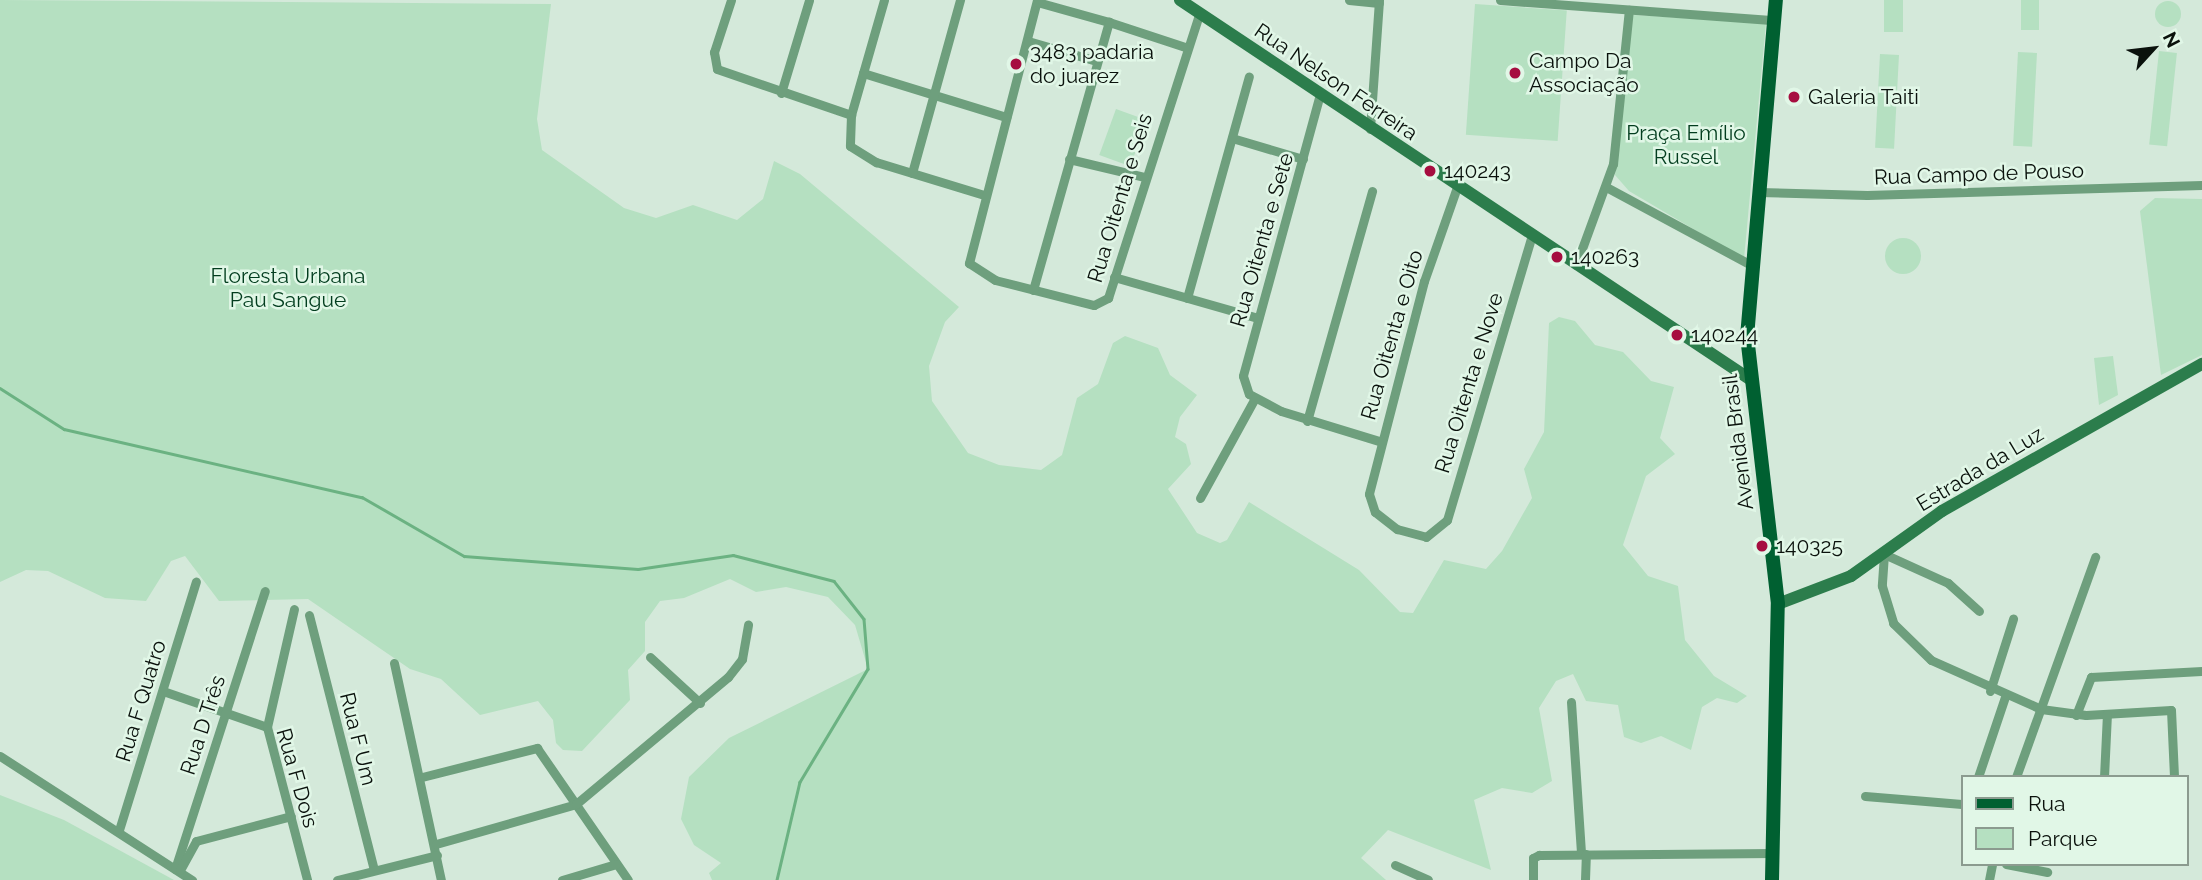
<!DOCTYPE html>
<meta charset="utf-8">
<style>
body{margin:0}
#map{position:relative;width:2202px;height:880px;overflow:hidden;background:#d4e9da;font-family:Raleway,sans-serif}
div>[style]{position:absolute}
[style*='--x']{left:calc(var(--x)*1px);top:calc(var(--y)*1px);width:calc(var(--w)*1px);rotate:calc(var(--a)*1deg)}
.green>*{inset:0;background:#b5e0c1;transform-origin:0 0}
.round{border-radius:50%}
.stream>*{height:2.5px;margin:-1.25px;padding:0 1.25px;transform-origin:1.25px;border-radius:1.25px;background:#6bb282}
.minor>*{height:9px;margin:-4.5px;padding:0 4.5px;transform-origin:4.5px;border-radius:4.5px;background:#6e9f7d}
.secondary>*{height:12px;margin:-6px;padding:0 6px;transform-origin:6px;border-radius:6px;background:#2c7d4c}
.primary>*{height:14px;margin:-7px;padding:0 7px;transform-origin:7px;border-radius:7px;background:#006031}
.dots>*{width:19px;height:19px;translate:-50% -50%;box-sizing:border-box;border:4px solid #e1f7e7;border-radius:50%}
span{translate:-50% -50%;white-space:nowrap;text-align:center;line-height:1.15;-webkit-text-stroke:5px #e1f7e7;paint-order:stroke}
.poi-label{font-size:21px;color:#0a110c}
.left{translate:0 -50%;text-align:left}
.street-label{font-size:21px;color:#0a110c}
.park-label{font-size:21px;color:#023d1e}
.legend{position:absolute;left:1961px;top:775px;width:228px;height:91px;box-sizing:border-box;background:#e1f7e7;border:2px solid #8b9b8f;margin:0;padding:9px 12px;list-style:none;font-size:21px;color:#0a110c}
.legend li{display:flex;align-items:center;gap:14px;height:35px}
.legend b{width:35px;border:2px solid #8b9b8f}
.north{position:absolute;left:2118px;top:14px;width:70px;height:70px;-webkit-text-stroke:5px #e1f7e7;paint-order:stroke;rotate:63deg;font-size:19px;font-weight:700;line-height:28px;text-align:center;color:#0a110c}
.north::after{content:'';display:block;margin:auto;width:24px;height:32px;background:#0a110c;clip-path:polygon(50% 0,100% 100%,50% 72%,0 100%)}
</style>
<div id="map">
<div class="green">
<i style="clip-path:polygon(0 0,551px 4px,537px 119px,542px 150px,624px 208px,656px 218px,693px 205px,737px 220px,763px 199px,774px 161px,800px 174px,959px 307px,945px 322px,929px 366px,932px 401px,968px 453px,999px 465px,1041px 470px,1062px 455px,1077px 398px,1098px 384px,1113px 343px,1125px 336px,1158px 348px,1170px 375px,1197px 395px,1180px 417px,1175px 437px,1186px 444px,1191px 464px,1168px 489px,1197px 533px,1220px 543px,1227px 540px,1249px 502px,1359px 570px,1400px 612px,1413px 613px,1444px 560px,1486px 569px,1502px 551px,1532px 498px,1524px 469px,1544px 432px,1549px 323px,1559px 317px,1575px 321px,1595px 345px,1623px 352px,1651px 381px,1674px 387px,1660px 438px,1675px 454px,1646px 476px,1623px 545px,1648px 576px,1678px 586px,1685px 640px,1714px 676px,1747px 696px,1737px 703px,1717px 698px,1702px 707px,1691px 750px,1661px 736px,1641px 743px,1624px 737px,1618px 705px,1586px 701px,1573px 674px,1556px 681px,1539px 708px,1552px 781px,1532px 793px,1502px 788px,1474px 800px,1491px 870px,1388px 830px,1361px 858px,1386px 880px,712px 880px,709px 873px,721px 863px,694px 845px,681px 819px,689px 777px,729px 738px,868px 669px,855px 625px,828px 597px,786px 587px,756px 592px,730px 579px,684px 598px,660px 601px,645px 622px,645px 651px,628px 670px,630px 700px,582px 751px,563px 750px,556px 743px,553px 720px,538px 701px,480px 715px,441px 679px,410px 669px,308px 599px,219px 601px,185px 556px,171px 561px,146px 601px,105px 598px,48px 571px,26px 570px,0 582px)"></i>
<i style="left:1884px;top:0;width:19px;height:32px"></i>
<i style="left:2021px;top:0;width:18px;height:30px"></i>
<i class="round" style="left:2155px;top:1px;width:26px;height:26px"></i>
<i style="left:1475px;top:4px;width:92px;height:131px;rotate:4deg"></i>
<i style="clip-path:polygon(1633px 15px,1766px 23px,1744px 259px,1629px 191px,1615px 175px)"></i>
<i style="left:2159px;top:51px;width:18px;height:94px;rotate:6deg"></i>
<i style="left:2018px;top:52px;width:19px;height:94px;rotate:3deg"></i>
<i style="left:1880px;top:54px;width:19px;height:94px;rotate:3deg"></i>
<i style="left:1116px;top:109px;width:33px;height:49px;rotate:20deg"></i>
<i style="clip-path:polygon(2155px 198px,2202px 199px,2202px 355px,2161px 375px,2140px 211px)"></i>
<i class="round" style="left:1885px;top:238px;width:36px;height:36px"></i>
<i style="clip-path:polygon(2113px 356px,2118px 395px,2099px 405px,2094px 358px)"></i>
<i style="clip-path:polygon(0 795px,64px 820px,174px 880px,0 880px)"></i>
</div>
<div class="stream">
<i style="--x:0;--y:388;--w:76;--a:32.6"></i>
<i style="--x:64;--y:429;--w:306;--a:12.9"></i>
<i style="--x:362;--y:497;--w:118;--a:30"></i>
<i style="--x:464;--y:556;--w:174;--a:4.3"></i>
<i style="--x:638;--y:569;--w:96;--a:-8.4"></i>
<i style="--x:733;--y:555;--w:104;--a:14.4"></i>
<i style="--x:834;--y:581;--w:48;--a:51.7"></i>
<i style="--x:864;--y:619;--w:50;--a:85.4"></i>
<i style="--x:868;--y:669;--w:132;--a:121"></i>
<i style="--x:800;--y:782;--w:101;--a:103.2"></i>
</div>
<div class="minor">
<i style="--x:731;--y:0;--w:55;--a:108.1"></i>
<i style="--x:714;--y:52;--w:17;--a:80"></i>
<i style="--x:717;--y:69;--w:142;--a:18.9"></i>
<i style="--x:884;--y:0;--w:120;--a:106"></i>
<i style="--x:851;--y:115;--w:31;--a:92"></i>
<i style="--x:850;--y:146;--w:31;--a:32"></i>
<i style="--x:876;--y:162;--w:113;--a:17"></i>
<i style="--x:1037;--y:0;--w:272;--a:104.5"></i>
<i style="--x:969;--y:263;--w:31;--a:33"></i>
<i style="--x:995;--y:280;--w:102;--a:14.2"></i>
<i style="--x:1094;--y:305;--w:16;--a:-27"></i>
<i style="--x:1108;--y:298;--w:298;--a:-72.2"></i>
<i style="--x:1349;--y:0;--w:30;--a:6"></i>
<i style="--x:1500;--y:0;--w:275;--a:4.2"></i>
<i style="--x:1037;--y:2;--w:75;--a:15.5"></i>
<i style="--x:1028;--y:41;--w:72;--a:16.2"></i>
<i style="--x:863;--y:73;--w:150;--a:17.1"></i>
<i style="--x:781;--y:93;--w:97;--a:-73.2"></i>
<i style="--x:1320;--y:94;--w:292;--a:105.3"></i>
<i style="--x:1243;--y:376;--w:19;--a:72"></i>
<i style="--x:1249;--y:394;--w:36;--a:28"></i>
<i style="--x:1281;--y:411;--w:102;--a:17"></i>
<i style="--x:1370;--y:129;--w:129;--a:-86"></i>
<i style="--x:1232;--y:138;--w:74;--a:16.5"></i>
<i style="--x:1069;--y:159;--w:77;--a:13.5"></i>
<i style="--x:912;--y:173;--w:180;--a:-74.5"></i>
<i style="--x:1457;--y:187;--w:100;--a:109.3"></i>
<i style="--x:1424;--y:281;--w:220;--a:104.5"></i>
<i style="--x:1369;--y:494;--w:19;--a:72"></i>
<i style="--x:1375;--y:512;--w:28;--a:38"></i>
<i style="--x:1397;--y:529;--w:30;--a:15"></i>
<i style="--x:1426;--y:537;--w:27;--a:-39"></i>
<i style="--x:1447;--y:520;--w:297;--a:-73.4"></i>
<i style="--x:1608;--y:188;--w:162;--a:28.3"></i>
<i style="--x:1758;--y:192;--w:109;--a:1.6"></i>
<i style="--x:1867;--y:195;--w:335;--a:-1.7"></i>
<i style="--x:1576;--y:265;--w:108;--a:-69.9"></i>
<i style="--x:1613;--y:164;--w:155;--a:-84.1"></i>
<i style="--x:1114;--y:277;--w:150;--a:15.9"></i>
<i style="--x:1033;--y:290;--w:279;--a:-74.2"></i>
<i style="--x:1109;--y:22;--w:80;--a:18.2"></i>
<i style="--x:1187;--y:298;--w:230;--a:-74.4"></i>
<i style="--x:1307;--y:421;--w:239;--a:-74.2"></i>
<i style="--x:1200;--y:498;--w:114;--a:-61.2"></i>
<i style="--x:1979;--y:611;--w:42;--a:-137.9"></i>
<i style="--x:1948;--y:583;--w:70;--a:-155.6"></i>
<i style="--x:1884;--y:554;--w:32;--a:94"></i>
<i style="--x:1882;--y:586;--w:39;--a:73"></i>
<i style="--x:1893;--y:623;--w:53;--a:44.2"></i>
<i style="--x:1931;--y:660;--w:120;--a:24"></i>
<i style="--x:2041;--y:709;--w:45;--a:7.6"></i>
<i style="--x:2086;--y:715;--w:85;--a:-3.4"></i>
<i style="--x:2171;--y:710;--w:67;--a:87.4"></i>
<i style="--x:309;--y:615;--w:263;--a:75.7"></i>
<i style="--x:650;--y:657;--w:68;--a:42.6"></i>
<i style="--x:394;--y:663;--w:222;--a:77.8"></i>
<i style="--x:163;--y:691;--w:110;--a:19.1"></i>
<i style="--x:267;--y:727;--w:158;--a:75.3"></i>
<i style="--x:1990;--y:691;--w:76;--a:-72.3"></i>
<i style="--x:1571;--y:702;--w:152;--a:86.2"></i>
<i style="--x:2076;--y:715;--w:41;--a:-68.5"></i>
<i style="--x:2091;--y:677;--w:111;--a:-3.1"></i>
<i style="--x:267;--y:727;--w:121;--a:-77.1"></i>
<i style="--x:0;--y:756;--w:229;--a:32.9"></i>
<i style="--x:422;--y:777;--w:119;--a:-14.2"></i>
<i style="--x:537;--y:748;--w:160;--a:55.4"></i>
<i style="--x:1978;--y:777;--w:84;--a:-71.4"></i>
<i style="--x:2016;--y:777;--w:234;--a:-70.2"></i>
<i style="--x:2104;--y:777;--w:63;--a:-87.3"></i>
<i style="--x:1865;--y:796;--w:97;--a:4.7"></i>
<i style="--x:119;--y:830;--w:260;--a:-72.8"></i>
<i style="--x:436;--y:844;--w:146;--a:-15.9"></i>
<i style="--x:576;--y:804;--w:198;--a:-39.9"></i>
<i style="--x:728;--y:677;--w:23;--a:-52"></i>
<i style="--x:742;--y:659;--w:35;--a:-80"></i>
<i style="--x:2006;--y:864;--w:42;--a:11"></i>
<i style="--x:1395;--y:865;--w:36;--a:24"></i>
<i style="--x:175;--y:869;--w:292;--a:-72.1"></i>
<i style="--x:180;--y:870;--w:33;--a:-61"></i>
<i style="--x:196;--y:841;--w:98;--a:-14.7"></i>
<i style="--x:337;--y:880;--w:103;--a:-14"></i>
<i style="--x:562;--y:880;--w:56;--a:-16.5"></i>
<i style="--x:1533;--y:880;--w:22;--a:-90"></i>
<i style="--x:1533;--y:858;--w:7;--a:-27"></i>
<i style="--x:1539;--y:855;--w:234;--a:-0.5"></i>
<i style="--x:1585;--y:880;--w:26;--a:-88"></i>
<i style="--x:1989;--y:880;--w:16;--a:-79"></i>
</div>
<div class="secondary">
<i style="--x:1180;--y:0;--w:686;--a:33.64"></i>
<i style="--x:1778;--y:604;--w:78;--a:-21"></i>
<i style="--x:1851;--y:576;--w:112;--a:-35.5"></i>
<i style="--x:1942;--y:511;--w:299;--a:-29.5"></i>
</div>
<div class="primary">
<i style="--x:1772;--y:880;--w:276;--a:-88.8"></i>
<i style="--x:1778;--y:604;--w:269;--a:-96.6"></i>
<i style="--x:1747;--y:337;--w:338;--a:-85.1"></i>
</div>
<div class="dots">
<i style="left:1016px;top:64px;background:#a60e40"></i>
<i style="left:1515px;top:73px;background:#a60e40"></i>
<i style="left:1794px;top:97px;background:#a60e40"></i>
<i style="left:1430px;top:171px;background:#a60e40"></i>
<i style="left:1557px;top:257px;background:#a60e40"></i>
<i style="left:1677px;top:335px;background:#a60e40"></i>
<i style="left:1762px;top:546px;background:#a60e40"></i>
</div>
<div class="poi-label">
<span class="left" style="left:1030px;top:64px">3483 padaria<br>do juarez</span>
<span class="left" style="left:1529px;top:73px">Campo Da<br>Associação</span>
<span class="left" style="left:1808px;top:97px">Galeria Taiti</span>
<span class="left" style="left:1444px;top:171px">140243</span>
<span class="left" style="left:1571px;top:257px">140263</span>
<span class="left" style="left:1691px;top:335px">140244</span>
<span class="left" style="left:1776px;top:546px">140325</span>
</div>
<div class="street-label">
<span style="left:1336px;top:82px;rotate:34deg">Rua Nelson Ferreira</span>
<span style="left:1979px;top:174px;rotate:-2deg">Rua Campo de Pouso</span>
<span style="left:1120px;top:198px;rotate:-73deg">Rua Oitenta e Seis</span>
<span style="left:1262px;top:240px;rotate:-74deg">Rua Oitenta e Sete</span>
<span style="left:1392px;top:335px;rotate:-74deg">Rua Oitenta e Oito</span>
<span style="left:1469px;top:383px;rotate:-73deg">Rua Oitenta e Nove</span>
<span style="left:1738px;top:442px;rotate:-97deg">Avenida Brasil</span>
<span style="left:1980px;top:469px;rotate:-31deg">Estrada da Luz</span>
<span style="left:141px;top:701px;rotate:-73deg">Rua F Quatro</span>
<span style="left:203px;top:725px;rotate:-72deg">Rua D Três</span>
<span style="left:358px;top:739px;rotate:76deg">Rua F Um</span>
<span style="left:297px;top:778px;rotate:74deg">Rua F Dois</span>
</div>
<div class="park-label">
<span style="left:1686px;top:145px">Praça Emílio<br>Russel</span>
<span style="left:288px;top:288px">Floresta Urbana<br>Pau Sangue</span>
</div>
<ul class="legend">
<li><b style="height:9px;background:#006031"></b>Rua</li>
<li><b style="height:19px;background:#b5e0c1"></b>Parque</li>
</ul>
<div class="north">N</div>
</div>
